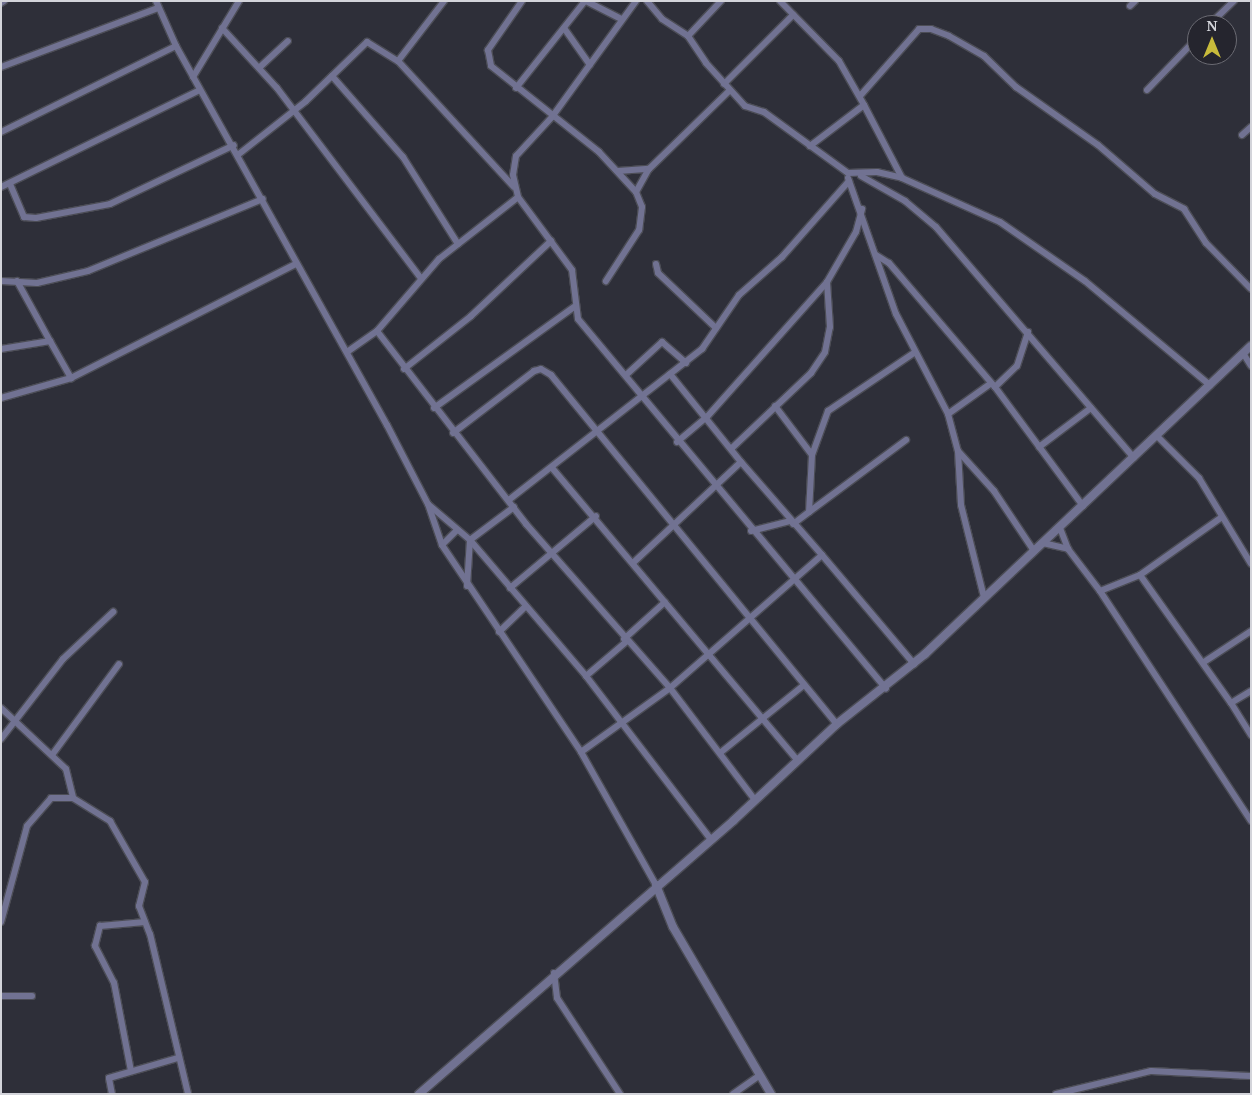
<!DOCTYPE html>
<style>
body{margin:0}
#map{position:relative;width:1252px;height:1095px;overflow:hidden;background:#2e2f39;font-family:"Noto Serif",serif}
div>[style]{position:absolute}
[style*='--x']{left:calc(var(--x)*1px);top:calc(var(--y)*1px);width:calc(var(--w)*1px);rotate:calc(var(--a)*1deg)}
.roads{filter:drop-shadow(1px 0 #4c4d56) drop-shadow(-1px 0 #4c4d56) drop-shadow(0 1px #4c4d56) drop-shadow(0 -1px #4c4d56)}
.minor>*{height:6px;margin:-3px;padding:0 3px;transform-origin:3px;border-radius:3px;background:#717292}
.tertiary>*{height:8px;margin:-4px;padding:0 4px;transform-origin:4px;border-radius:4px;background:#717292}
span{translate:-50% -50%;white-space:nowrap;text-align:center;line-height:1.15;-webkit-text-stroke:5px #25252e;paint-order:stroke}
.frame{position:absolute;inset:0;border:2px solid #d3d4da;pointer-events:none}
.north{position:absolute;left:1187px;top:15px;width:50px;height:50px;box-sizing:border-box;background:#25252e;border:1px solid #6b6b73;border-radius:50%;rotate:0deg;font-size:14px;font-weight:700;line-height:20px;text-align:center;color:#d3d4da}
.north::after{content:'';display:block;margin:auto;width:18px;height:22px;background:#c8bb3b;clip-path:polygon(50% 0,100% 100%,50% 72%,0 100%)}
</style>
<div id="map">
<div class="roads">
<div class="minor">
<i style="--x:156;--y:1;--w:49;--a:66"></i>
<i style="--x:176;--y:46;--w:434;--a:60.9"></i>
<i style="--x:387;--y:425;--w:89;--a:62.6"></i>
<i style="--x:428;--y:504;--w:43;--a:71.1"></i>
<i style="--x:442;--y:545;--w:249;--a:56.1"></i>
<i style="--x:581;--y:752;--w:153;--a:60.6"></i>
<i style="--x:522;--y:1;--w:60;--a:124.8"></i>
<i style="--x:488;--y:50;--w:16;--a:79"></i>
<i style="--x:491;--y:66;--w:138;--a:38.5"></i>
<i style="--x:599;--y:152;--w:54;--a:47.2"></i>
<i style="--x:636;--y:192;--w:16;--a:68"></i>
<i style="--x:642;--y:207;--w:23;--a:97"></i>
<i style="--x:639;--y:230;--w:61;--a:122.9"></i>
<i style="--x:586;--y:1;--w:39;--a:27"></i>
<i style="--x:636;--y:1;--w:143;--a:125.9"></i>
<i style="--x:552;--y:117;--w:53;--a:132.7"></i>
<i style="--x:516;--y:156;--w:19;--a:99"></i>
<i style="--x:513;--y:175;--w:23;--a:77"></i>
<i style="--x:518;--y:197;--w:91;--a:53.5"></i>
<i style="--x:572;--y:270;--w:49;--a:83"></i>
<i style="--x:578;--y:319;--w:481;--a:50.2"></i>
<i style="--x:647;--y:1;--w:23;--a:50"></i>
<i style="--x:662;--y:19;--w:31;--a:33"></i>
<i style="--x:688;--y:36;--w:32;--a:56"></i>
<i style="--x:706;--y:63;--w:58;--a:47.8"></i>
<i style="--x:745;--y:106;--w:20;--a:18"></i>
<i style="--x:764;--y:112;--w:104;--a:36"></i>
<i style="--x:848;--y:173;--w:29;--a:-2"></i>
<i style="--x:877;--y:172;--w:26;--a:13"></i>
<i style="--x:902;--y:178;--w:107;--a:24.2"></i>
<i style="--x:1000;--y:222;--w:103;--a:34.8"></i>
<i style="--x:1085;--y:281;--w:163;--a:39.8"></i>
<i style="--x:780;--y:1;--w:84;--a:45.5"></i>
<i style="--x:839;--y:61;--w:51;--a:60.4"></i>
<i style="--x:864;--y:105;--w:68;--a:142.8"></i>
<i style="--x:1;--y:3;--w:4;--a:-34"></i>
<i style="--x:1130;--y:6;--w:7;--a:-45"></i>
<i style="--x:1209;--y:25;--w:35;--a:-44"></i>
<i style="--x:222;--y:28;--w:81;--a:47.5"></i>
<i style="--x:277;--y:88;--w:237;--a:52.9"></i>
<i style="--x:564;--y:28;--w:45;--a:54.9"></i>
<i style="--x:688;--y:36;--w:48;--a:-46.7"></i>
<i style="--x:398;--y:61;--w:76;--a:-52.5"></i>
<i style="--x:1;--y:67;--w:168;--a:-20.6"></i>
<i style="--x:260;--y:67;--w:38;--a:-43"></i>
<i style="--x:332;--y:76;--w:108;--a:48.8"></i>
<i style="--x:403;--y:157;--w:103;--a:57.7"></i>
<i style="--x:193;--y:77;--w:89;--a:-58.8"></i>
<i style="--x:724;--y:84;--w:98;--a:-45"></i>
<i style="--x:516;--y:88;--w:111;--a:-51.6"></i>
<i style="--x:1147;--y:90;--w:72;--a:-46.1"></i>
<i style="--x:860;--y:96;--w:89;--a:-48.6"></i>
<i style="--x:919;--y:29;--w:12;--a:0"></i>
<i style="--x:931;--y:29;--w:19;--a:21"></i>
<i style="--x:949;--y:36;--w:40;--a:29.7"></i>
<i style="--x:984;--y:56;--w:45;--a:44.1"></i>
<i style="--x:1016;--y:87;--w:100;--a:35.3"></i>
<i style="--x:1098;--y:145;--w:75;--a:40.7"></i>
<i style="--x:1155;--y:194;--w:33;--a:27"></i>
<i style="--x:1184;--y:209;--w:40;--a:57.1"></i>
<i style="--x:1206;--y:243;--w:64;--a:45.6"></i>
<i style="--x:864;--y:105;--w:82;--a:62.5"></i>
<i style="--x:1;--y:132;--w:195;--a:-26.2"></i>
<i style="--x:1242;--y:135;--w:12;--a:-42"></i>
<i style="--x:239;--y:154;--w:85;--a:-38.3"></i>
<i style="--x:306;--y:101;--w:85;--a:-44"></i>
<i style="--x:367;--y:42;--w:36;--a:32"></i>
<i style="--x:398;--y:61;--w:171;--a:47.4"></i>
<i style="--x:618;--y:171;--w:31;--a:-4"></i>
<i style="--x:861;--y:176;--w:51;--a:29.6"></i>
<i style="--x:905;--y:201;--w:40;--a:40"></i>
<i style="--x:936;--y:227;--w:304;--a:49.4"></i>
<i style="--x:848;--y:178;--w:144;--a:70.6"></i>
<i style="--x:896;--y:314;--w:113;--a:62.5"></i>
<i style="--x:948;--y:414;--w:38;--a:75"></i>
<i style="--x:958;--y:451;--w:54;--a:86.8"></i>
<i style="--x:961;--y:505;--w:95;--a:76"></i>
<i style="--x:10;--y:184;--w:36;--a:67"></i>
<i style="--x:24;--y:217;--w:12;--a:5"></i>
<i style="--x:36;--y:218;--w:75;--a:-10.7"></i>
<i style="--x:110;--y:204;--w:137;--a:-25.4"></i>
<i style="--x:1;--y:187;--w:221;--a:-26"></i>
<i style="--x:636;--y:192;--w:26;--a:-61"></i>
<i style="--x:649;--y:169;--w:112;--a:-44.3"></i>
<i style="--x:876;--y:255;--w:15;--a:32"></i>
<i style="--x:889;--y:263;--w:163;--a:49.5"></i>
<i style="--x:995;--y:387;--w:148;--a:53.5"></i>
<i style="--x:656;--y:264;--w:9;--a:77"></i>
<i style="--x:658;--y:273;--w:80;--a:43.5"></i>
<i style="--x:1;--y:281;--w:36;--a:3"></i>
<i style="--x:37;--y:283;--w:52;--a:-13.2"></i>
<i style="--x:88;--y:271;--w:189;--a:-22.4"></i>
<i style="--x:17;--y:281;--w:68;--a:61.2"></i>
<i style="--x:377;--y:331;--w:244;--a:52.3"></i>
<i style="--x:526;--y:524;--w:218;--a:48.7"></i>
<i style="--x:670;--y:688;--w:141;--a:52.8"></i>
<i style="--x:1;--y:349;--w:50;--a:-9.3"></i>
<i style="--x:50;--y:341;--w:43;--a:60.4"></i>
<i style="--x:71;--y:378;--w:252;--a:-26.9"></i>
<i style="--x:347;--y:352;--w:37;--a:-35"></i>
<i style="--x:377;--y:331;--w:95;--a:-49.3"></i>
<i style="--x:439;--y:259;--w:100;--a:-38.1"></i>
<i style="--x:1243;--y:353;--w:15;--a:58"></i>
<i style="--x:404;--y:369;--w:85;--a:-38.3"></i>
<i style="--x:471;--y:316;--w:110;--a:-43.2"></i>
<i style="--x:626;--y:375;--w:49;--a:-42.5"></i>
<i style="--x:662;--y:342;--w:32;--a:41"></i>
<i style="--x:995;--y:387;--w:30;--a:-44"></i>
<i style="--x:1017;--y:366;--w:36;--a:-72"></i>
<i style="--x:1;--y:398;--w:73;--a:-15.9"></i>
<i style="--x:775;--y:406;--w:61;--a:52.9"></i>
<i style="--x:812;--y:455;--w:57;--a:93"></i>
<i style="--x:809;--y:512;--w:20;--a:143"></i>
<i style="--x:434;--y:408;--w:173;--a:-35.8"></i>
<i style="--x:948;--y:414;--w:52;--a:-35.5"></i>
<i style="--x:453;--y:433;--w:102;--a:-37.4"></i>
<i style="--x:534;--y:371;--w:7;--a:-16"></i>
<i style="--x:541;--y:369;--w:12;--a:31"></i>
<i style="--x:551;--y:375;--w:451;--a:50.7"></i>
<i style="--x:1156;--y:435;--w:61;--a:45"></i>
<i style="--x:1199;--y:478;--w:100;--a:58.8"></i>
<i style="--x:677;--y:442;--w:38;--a:-40"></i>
<i style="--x:706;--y:418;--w:182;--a:-48.3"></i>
<i style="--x:827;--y:282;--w:58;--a:-59.9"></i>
<i style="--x:856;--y:232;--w:24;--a:-75"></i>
<i style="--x:1039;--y:447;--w:65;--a:-36.9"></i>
<i style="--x:732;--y:448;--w:109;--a:-43.5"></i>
<i style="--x:811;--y:373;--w:25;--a:-56"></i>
<i style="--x:825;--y:352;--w:25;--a:-79"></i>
<i style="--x:830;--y:327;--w:45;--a:-93.8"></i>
<i style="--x:958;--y:451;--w:54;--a:48"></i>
<i style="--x:994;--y:491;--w:72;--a:56.3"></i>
<i style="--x:812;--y:455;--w:47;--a:-70"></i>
<i style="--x:828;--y:411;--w:104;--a:-34"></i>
<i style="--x:741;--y:462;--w:123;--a:48.9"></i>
<i style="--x:553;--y:469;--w:381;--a:50"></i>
<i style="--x:510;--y:499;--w:244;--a:-38"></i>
<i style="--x:702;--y:349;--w:65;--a:-55.6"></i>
<i style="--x:739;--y:295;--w:57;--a:-41.5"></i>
<i style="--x:782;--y:257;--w:101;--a:-48.6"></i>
<i style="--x:429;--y:505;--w:54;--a:40.5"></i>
<i style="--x:470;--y:540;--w:179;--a:49.5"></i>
<i style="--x:586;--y:676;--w:204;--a:52.6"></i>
<i style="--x:809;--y:512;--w:121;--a:-36.6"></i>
<i style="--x:1060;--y:528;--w:22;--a:69"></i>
<i style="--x:1068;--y:549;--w:53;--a:52.7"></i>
<i style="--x:1100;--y:591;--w:43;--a:-21.8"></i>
<i style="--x:1140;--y:575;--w:157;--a:54.6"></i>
<i style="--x:1231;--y:703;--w:23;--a:-31"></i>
<i style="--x:751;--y:531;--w:40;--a:-14.4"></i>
<i style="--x:1043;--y:543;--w:26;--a:13"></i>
<i style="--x:442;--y:545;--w:20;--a:-45"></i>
<i style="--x:634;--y:562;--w:146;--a:-43.1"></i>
<i style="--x:741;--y:462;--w:113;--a:-128.9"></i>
<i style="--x:1140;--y:575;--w:100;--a:-35.3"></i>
<i style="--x:467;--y:586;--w:46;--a:-86.3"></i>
<i style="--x:470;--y:540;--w:55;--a:-36.9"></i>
<i style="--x:510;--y:588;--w:112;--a:-39.9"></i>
<i style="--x:1100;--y:591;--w:275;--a:56.7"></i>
<i style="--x:499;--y:632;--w:36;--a:-44"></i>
<i style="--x:624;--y:639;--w:55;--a:-42.1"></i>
<i style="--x:1204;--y:662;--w:56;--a:-33.4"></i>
<i style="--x:586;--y:676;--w:52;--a:-40.4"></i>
<i style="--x:1231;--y:703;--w:38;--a:58"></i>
<i style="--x:1;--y:708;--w:89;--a:43.2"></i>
<i style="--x:66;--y:769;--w:30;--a:76"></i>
<i style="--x:73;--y:798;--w:44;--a:31.9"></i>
<i style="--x:110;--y:821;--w:70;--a:60.2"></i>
<i style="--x:145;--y:882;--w:25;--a:104"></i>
<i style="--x:139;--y:906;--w:30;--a:69"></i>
<i style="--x:150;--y:934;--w:164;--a:76.6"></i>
<i style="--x:1;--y:739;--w:101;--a:-52.2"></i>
<i style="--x:63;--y:659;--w:69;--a:-43.2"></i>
<i style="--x:581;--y:752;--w:110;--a:-35.7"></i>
<i style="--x:670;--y:688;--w:202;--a:-41.2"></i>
<i style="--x:822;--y:555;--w:143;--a:49.8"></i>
<i style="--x:720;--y:753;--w:108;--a:-39"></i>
<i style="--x:52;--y:755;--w:113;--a:-53.6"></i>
<i style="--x:1;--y:922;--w:99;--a:-74.8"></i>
<i style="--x:27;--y:826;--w:37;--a:-49"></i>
<i style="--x:51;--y:798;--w:22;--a:0"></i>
<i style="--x:554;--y:973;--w:25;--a:83"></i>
<i style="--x:557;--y:998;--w:115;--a:56.7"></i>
<i style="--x:1;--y:996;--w:31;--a:0"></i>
<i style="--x:131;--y:1071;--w:90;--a:-100.9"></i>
<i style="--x:114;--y:983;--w:42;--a:-117.2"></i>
<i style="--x:95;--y:946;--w:21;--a:-76"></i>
<i style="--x:100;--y:926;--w:45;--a:-5.1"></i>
<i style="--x:112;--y:1094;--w:16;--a:-101"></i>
<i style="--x:109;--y:1078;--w:72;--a:-16.2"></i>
<i style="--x:733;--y:1094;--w:33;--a:-35"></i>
<i style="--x:1056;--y:1094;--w:98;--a:-13.6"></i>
<i style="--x:1151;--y:1071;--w:100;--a:2.9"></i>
</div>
<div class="tertiary">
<i style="--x:656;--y:885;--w:45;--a:68"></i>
<i style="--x:673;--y:927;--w:194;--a:59.6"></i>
<i style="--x:419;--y:1094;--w:417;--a:-41"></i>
<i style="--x:734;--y:820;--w:141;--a:-43"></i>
<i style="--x:837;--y:724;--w:112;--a:-38.5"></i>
<i style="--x:925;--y:654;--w:448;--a:-43.4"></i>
</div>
</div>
<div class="frame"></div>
<div class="north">N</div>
</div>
